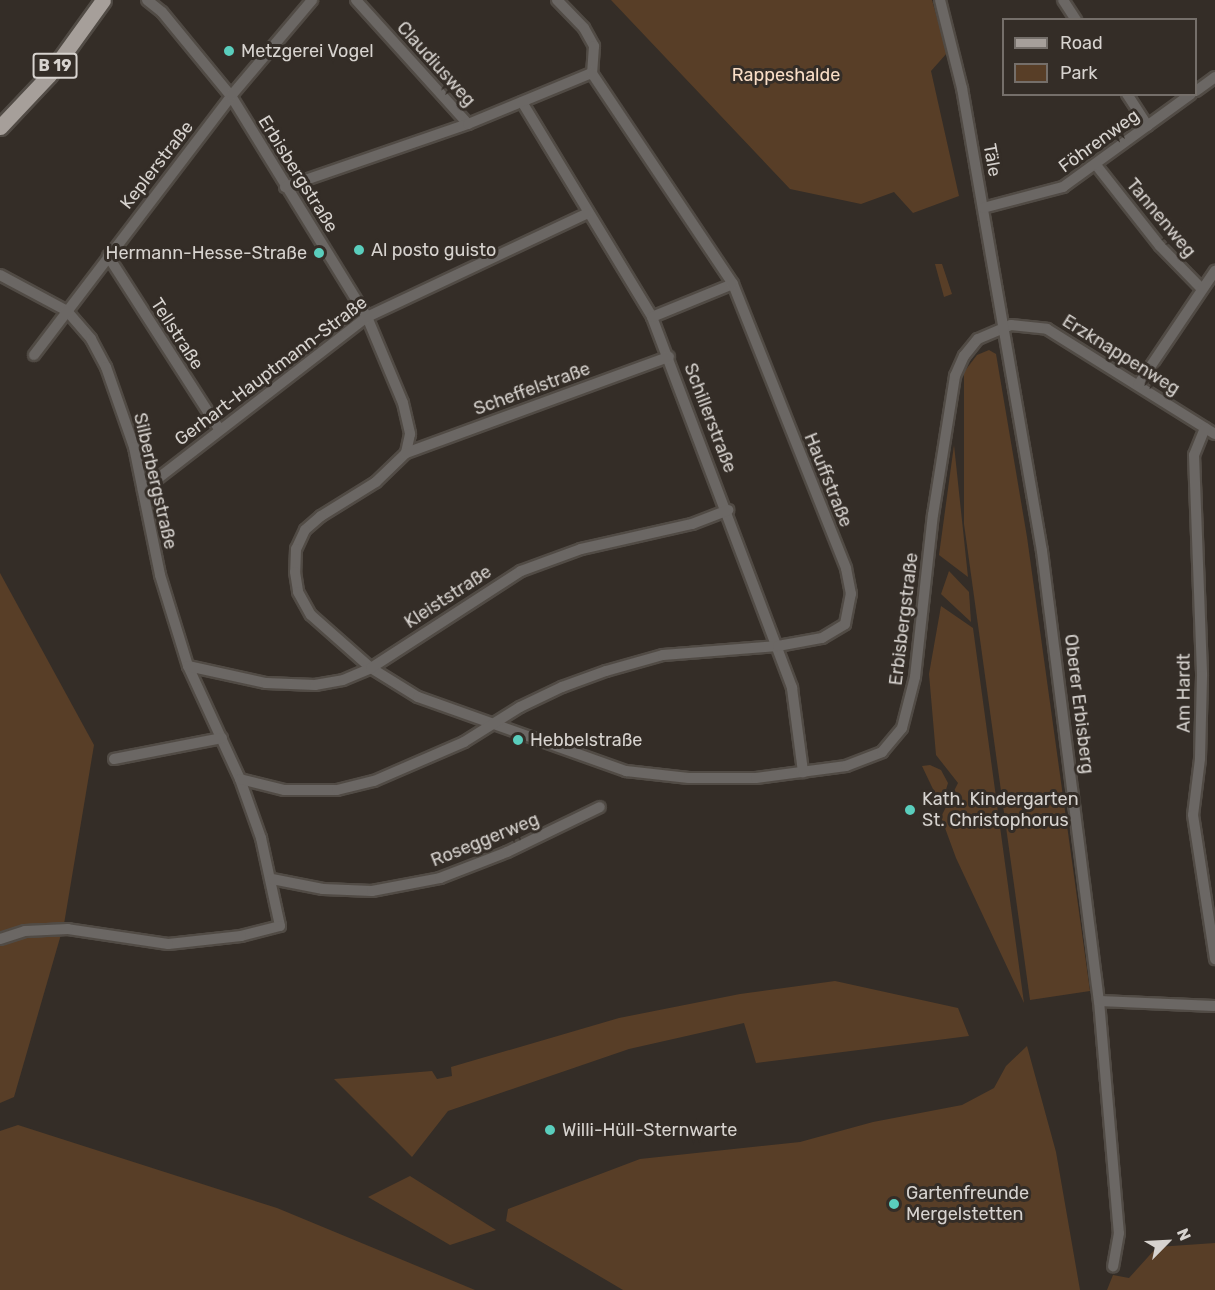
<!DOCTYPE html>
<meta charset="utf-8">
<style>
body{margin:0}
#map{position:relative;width:1215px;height:1290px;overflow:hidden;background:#342d27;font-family:Rubik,sans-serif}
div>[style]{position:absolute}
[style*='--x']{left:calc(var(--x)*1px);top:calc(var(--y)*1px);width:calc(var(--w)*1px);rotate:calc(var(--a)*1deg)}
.green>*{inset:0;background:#583e27}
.roads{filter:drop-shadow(2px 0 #514b45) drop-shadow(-2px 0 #514b45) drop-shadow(0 2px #514b45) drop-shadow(0 -2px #514b45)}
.street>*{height:10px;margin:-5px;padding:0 5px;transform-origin:5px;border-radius:5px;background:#6b6764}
.primary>*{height:15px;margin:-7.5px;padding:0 7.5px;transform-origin:7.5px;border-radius:7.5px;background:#a69f9a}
.dots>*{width:16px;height:16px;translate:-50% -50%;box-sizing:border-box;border:3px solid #342d27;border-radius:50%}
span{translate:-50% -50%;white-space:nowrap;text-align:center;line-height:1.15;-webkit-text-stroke:6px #342d27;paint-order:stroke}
.shield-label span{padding:2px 4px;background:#342d27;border:2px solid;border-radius:4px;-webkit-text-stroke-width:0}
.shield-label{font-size:16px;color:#d7d3cf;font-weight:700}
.poi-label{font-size:18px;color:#d7d3cf}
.left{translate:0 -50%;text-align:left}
.right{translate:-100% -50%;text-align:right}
.street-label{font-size:18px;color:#d7d3cf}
.park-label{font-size:18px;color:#f9dec7}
.legend{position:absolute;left:1002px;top:18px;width:195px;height:78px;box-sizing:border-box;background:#342d27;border:2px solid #756f6a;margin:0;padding:8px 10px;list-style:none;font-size:18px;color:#d7d3cf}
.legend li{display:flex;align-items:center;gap:12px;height:30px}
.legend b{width:30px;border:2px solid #756f6a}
.north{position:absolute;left:1137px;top:1212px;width:60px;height:60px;-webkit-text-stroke:4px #342d27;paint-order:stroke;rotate:66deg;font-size:16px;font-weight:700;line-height:24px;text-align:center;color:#d7d3cf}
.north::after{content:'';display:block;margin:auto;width:21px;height:27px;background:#d7d3cf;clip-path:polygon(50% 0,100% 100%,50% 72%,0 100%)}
</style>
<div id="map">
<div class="green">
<i style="clip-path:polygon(611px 0,932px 0,947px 53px,931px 71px,959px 196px,913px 213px,894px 192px,861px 204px,790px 189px)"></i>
<i style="clip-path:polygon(935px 264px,942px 264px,952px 294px,944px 297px)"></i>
<i style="clip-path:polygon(989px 350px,996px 354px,1027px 537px,1090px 991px,1030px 1000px,964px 524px,964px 372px,977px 355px)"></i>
<i style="clip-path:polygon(954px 445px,968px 577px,939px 555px)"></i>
<i style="clip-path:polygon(949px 571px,969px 592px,971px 622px,941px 594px)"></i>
<i style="clip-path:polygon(0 573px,94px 745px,64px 924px,14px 1097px,0 1103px)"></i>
<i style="clip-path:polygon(941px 606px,973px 628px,1024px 1003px,956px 858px,941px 817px,958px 783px,936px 755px,929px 674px)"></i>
<i style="clip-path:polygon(930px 765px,941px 770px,948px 783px,941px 806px,922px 766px)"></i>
<i style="clip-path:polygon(835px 981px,958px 1008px,969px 1036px,756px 1063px,744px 1023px,629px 1049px,448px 1111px,412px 1157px,334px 1079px,432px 1071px,437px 1079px,452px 1076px,451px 1067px,619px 1018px,740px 994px)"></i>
<i style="clip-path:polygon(1027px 1046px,1056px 1152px,1080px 1290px,623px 1290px,506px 1221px,508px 1209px,640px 1159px,800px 1142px,873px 1122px,962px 1105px,994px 1088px,1006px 1066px)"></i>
<i style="clip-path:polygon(18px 1125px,277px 1208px,475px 1290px,0 1290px,0 1131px)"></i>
<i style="clip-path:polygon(410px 1176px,496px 1230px,450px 1245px,368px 1197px)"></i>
<i style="clip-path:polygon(1215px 1243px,1215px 1290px,1107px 1290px,1113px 1275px,1129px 1278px,1157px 1247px)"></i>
</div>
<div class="roads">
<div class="street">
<i style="--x:147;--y:0;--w:19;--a:39"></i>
<i style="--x:162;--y:12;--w:109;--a:50.6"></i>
<i style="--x:231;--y:96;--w:259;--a:58.4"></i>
<i style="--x:367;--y:317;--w:93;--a:67.3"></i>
<i style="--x:403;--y:403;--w:32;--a:77"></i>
<i style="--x:410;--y:434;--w:19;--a:102"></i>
<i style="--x:406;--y:453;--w:42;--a:136"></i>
<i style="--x:376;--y:482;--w:65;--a:148.3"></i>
<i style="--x:321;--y:516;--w:21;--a:139"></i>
<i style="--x:305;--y:530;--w:21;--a:115"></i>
<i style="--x:296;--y:549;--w:23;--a:92"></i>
<i style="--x:295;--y:572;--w:20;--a:81"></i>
<i style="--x:298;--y:592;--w:26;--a:61"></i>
<i style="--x:311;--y:615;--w:80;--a:41.5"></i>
<i style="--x:371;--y:668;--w:55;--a:31.7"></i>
<i style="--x:418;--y:697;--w:221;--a:19.6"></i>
<i style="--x:626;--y:771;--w:63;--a:6.3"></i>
<i style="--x:689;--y:778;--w:67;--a:0"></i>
<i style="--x:756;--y:778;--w:91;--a:-7.6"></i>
<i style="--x:846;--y:766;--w:39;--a:-21"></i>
<i style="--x:882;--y:752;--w:31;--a:-50"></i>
<i style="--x:902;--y:728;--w:53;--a:-75.7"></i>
<i style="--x:915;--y:677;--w:163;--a:-83.7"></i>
<i style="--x:933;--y:515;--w:141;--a:-81"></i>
<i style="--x:955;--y:376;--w:22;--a:-66"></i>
<i style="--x:964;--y:356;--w:22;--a:-51"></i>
<i style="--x:978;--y:339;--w:36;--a:-23"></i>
<i style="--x:1011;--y:325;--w:36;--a:6"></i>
<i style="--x:1047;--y:329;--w:198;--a:32"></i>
<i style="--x:356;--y:0;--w:167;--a:47.9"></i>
<i style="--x:557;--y:0;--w:39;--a:46"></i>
<i style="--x:584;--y:28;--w:21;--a:61"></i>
<i style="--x:594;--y:46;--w:27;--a:94"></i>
<i style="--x:940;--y:0;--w:91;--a:76"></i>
<i style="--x:962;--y:88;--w:470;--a:80.2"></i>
<i style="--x:1042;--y:551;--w:454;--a:82.8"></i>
<i style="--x:1099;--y:1001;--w:233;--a:85.1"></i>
<i style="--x:1119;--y:1233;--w:34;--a:100"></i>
<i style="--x:1063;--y:0;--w:24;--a:57"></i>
<i style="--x:1196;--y:91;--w:24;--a:-36"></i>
<i style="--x:1127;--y:94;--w:38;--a:57"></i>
<i style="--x:522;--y:102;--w:251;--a:58.8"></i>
<i style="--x:652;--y:317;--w:397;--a:69.3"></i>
<i style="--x:792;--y:688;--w:85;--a:82.5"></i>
<i style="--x:1096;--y:165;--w:103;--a:51.7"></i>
<i style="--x:1160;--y:246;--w:60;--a:45.7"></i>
<i style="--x:285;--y:187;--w:194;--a:-19"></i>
<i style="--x:468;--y:124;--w:134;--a:-22.4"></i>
<i style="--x:983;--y:208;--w:83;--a:-14.7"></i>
<i style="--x:1063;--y:187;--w:158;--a:-36"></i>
<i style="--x:108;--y:256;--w:206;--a:57.3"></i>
<i style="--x:0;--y:275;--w:76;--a:28.2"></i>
<i style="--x:67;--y:311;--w:37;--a:49"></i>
<i style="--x:91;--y:339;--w:32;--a:62"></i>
<i style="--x:106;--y:367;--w:85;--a:70.7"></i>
<i style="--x:134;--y:447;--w:131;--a:78.5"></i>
<i style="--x:160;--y:575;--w:95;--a:72.9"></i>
<i style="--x:188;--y:666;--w:124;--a:65.3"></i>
<i style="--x:240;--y:779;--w:63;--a:70.4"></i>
<i style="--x:261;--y:838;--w:90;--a:77.8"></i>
<i style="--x:280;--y:926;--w:40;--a:165.6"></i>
<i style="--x:241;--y:936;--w:73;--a:173.7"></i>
<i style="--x:168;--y:944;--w:101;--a:-171.5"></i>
<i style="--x:68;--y:929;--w:43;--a:177.3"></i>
<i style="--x:25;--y:931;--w:26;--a:162"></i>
<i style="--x:652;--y:317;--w:87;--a:-22.2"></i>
<i style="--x:34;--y:355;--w:325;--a:-52.7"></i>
<i style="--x:231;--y:96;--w:126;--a:-49.8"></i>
<i style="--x:1138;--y:385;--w:138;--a:-56"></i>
<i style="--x:1205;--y:428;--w:29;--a:112"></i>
<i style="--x:1194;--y:455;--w:221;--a:87.9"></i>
<i style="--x:1202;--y:676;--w:83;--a:91.4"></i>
<i style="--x:1200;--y:759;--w:56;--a:97.1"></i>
<i style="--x:1193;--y:815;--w:146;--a:81.3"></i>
<i style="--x:406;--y:453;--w:280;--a:-20.1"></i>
<i style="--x:143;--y:490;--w:283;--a:-37.7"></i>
<i style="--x:367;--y:317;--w:244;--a:-25.2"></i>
<i style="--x:188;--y:666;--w:80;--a:12.3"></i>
<i style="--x:266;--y:683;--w:49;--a:2.3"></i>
<i style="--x:315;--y:685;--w:28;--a:-10"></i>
<i style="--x:343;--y:680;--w:30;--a:-23"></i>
<i style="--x:371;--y:668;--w:179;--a:-32.9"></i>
<i style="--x:521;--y:571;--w:64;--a:-20.1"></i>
<i style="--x:581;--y:549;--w:114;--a:-12.7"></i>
<i style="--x:692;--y:524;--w:39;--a:-21"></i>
<i style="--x:114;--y:759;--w:110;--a:-11"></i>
<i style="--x:240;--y:779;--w:45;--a:14"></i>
<i style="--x:284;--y:790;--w:53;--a:0"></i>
<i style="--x:337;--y:790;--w:38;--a:-14"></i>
<i style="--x:374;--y:781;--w:98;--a:-23.4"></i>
<i style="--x:464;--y:742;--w:66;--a:-32"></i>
<i style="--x:520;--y:707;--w:47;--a:-25.5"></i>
<i style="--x:562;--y:687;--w:47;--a:-20"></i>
<i style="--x:606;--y:671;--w:59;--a:-15.7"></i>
<i style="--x:663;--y:655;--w:115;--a:-4.5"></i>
<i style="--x:778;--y:646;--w:45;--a:-10.3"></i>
<i style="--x:822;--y:638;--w:27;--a:-31"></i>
<i style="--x:845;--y:624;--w:31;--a:-79"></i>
<i style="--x:851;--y:594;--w:26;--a:-101"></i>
<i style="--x:846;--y:568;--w:306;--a:-111.7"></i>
<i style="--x:733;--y:284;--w:254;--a:-123.8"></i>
<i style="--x:272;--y:879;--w:52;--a:11.1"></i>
<i style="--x:323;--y:889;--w:49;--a:2.3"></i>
<i style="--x:372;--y:891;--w:69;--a:-10.8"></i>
<i style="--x:440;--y:878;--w:72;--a:-21.2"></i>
<i style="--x:507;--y:852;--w:103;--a:-25.8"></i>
<i style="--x:1099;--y:1001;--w:116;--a:2.5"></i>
</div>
<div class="primary">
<i style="--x:0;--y:127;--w:71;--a:-46.7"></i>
<i style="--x:49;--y:75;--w:92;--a:-54.2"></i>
</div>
</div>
<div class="dots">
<i style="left:229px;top:51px;background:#5acebd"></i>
<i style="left:359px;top:250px;background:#5acebd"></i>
<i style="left:319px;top:253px;background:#5acebd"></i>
<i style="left:518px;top:740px;background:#5acebd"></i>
<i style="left:910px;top:810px;background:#5acebd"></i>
<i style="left:550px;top:1130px;background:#5acebd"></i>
<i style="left:894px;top:1204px;background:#5acebd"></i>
</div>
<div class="shield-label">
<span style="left:55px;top:66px">B 19</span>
</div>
<div class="poi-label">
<span class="left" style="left:241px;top:51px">Metzgerei Vogel</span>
<span class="left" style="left:371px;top:250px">Al posto guisto</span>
<span class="right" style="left:307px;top:253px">Hermann-Hesse-Straße</span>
<span class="left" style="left:530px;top:740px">Hebbelstraße</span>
<span class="left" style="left:922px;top:810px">Kath. Kindergarten<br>St. Christophorus</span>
<span class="left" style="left:562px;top:1130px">Willi-Hüll-Sternwarte</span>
<span class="left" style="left:906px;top:1204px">Gartenfreunde<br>Mergelstetten</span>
</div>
<div class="street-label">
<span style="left:436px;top:64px;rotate:48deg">Claudiusweg</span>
<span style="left:1099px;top:141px;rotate:-36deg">Föhrenweg</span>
<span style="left:992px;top:160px;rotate:80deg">Täle</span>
<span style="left:157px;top:165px;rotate:-52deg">Keplerstraße</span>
<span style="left:298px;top:174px;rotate:58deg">Erbisbergstraße</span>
<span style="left:1161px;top:218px;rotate:50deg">Tannenweg</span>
<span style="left:177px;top:334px;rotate:57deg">Tellstraße</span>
<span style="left:1121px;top:355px;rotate:32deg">Erzknappenweg</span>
<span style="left:271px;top:371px;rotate:-37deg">Gerhart-Hauptmann-Straße</span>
<span style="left:532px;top:389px;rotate:-20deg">Scheffelstraße</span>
<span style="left:710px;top:418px;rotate:69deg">Schillerstraße</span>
<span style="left:828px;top:480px;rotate:68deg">Hauffstraße</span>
<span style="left:155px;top:481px;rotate:77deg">Silberbergstraße</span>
<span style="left:448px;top:597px;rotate:-33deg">Kleiststraße</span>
<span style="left:904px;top:619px;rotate:-83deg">Erbisbergstraße</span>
<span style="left:1184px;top:693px;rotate:-90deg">Am Hardt</span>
<span style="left:1079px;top:704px;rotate:83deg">Oberer Erbisberg</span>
<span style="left:485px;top:840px;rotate:-22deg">Roseggerweg</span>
</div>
<div class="park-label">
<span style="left:786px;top:75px">Rappeshalde</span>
</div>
<ul class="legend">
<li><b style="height:8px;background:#a69f9a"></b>Road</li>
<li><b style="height:16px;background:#583e27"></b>Park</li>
</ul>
<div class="north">N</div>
</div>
